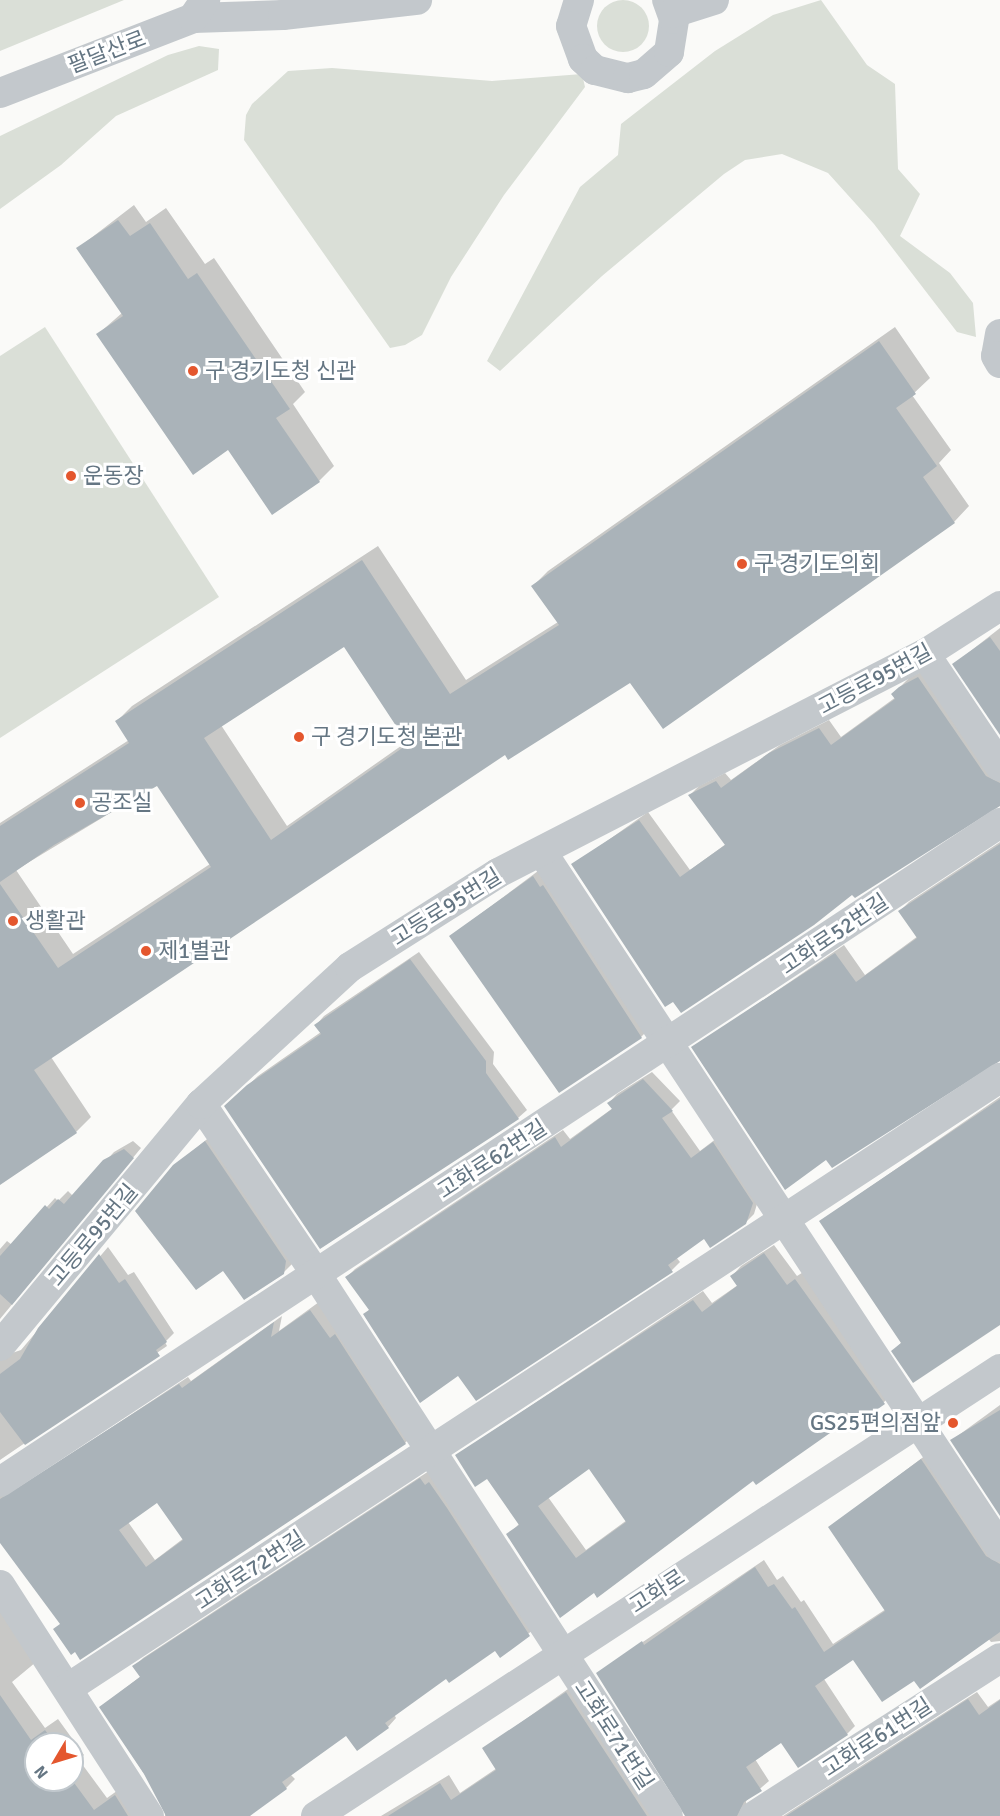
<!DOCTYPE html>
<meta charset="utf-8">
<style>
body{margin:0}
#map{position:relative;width:1000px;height:1816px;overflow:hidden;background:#fafaf8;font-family:Signika,"Noto Sans KR",sans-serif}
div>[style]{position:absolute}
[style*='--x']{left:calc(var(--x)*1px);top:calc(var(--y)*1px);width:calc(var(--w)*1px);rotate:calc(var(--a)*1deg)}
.green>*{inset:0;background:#dadfd7}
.round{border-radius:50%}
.shadow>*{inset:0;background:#0003}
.building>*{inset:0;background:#aab3b9}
.minor>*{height:30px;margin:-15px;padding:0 15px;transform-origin:15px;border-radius:15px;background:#c3c8cc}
.dots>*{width:16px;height:16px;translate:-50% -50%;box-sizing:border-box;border:3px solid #fff;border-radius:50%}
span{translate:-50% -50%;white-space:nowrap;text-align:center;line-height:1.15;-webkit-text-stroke:6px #fff;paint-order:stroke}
.street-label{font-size:22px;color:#657683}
.poi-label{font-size:22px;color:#657683}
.left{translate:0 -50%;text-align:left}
.right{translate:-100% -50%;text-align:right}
.north{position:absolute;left:24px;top:1732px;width:60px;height:60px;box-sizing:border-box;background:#fff;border:2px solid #c1c8cd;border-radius:50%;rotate:232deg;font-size:16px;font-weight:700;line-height:24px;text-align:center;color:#657683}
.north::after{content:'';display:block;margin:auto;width:21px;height:27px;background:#e4572e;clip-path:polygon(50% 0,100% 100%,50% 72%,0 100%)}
</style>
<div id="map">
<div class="green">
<i style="clip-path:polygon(0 0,124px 0,0 51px)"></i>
<i style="clip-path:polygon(821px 0,867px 65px,895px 84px,898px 169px,920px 194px,900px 236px,950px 273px,973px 303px,976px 337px,957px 332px,874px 224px,828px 173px,782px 154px,745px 160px,724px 174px,602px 276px,500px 371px,487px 361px,580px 187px,618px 155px,621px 124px,715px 51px,773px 15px)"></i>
<i class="round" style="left:597px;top:0;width:52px;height:52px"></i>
<i style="clip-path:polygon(199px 46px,219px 49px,218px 70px,116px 116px,61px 165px,0 209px,0 136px,168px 55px)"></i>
<i style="clip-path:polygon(332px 68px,492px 81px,582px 74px,585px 87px,504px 195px,451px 277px,422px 335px,405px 345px,390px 348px,244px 140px,246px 115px,252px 104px,288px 71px)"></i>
<i style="clip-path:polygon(45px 327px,219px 597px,0 738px,0 356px)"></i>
</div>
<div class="shadow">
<i style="clip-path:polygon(134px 205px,146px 222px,166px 208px,205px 264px,214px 258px,305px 392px,293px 404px,334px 466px,319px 481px,228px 448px,98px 334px,122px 313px,78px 248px)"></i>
<i style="clip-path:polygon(evenodd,895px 327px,930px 378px,912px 395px,951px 450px,939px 463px,969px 506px,954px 522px,663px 727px,630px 681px,505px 753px,51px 1057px,91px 1117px,76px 1132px,0 1183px,0 823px,129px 740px,117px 721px,132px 706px,378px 546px,466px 680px,558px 622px,533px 586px,548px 571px,895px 327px,344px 644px,408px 741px,287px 826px,221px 725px,344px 644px,895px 327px,158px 784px,210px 864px,73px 954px,16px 870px,158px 784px)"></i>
<i style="clip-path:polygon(1000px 628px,1000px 732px,954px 664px)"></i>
<i style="clip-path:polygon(927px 669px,1000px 771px,1000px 802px,853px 892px,813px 923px,573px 865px,648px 812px,690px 870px,726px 844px,690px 795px,699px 786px,725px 773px,731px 780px,780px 745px,829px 720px,841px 737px,896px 697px,893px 694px,909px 678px)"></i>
<i style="clip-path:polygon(1000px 842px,1000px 1059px,827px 1158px,693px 1048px,844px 945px,865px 975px,918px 936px,900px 911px,909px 902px)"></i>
<i style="clip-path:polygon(542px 868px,650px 1028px,641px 1037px,451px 936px)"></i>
<i style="clip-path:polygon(419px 952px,494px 1052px,493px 1064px,527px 1110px,518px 1118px,235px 1098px,258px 1076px,321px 1032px,316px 1025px,324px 1016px)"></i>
<i style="clip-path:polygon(652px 1072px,680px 1101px,671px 1110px,700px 1151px,721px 1135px,760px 1194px,754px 1214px,745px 1223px,704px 1237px,676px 1257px,680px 1262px,672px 1270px,458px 1374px,365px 1314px,370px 1309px,347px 1277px,355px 1269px,563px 1130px,570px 1139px,613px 1108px,609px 1103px,617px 1094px)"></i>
<i style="clip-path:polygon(1000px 1097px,1000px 1323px,893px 1351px,902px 1342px,821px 1221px)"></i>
<i style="clip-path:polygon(217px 1131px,294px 1262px,283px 1273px,174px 1166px)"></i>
<i style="clip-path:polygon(133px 1141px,141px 1148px,0 1319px,0 1249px,7px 1241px,12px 1245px,55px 1198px,58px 1201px,68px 1191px,73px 1196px,114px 1152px)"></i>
<i style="clip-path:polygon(evenodd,774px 1245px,797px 1276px,805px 1271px,893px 1393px,884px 1402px,851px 1417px,753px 1479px,594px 1591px,508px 1535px,520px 1523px,487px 1477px,457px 1455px,703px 1291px,712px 1303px,738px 1285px,732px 1276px,741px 1266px,774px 1245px,589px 1467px,627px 1520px,586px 1550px,548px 1497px,589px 1467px)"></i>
<i style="clip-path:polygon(108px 1247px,128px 1275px,134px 1272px,174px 1333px,165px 1342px,167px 1346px,0 1460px,0 1350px,6px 1355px,21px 1350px)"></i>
<i style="clip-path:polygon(evenodd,319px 1302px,413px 1435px,405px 1443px,61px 1623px,0 1541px,0 1487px,20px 1488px,188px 1377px,191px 1381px,282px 1316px,279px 1331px,319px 1302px,157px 1501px,184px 1538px,155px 1560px,128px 1522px,157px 1501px)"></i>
<i style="clip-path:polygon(1000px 1405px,1000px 1513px,952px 1440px)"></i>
<i style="clip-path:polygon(930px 1452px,1000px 1560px,1000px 1641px,991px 1642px,988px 1638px,914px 1678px,854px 1658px,824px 1679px,855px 1726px,847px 1734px,782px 1741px,755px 1759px,769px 1781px,746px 1801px,747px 1816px,695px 1816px,597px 1673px,764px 1560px,777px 1580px,783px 1576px,801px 1602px,804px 1600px,833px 1644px,886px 1609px,830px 1527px)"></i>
<i style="clip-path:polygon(429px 1471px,538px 1626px,500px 1656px,495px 1649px,446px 1676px,394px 1714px,396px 1718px,388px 1727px,346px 1734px,290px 1774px,295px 1779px,286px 1788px,236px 1816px,165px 1816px,165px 1806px,101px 1707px,141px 1676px,134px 1667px,143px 1658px)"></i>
<i style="clip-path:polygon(evenodd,0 1611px,36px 1662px,12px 1682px,45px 1728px,58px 1719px,84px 1755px,79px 1760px,107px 1798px,128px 1783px,154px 1816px,0 1816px,0 1611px,36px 1744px,72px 1744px,72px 1780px,36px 1780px,36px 1744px)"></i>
<i style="clip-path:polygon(575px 1684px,661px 1816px,381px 1816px,449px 1775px,460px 1793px,497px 1768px,484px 1749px)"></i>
<i style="clip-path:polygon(977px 1692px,988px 1707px,1000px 1699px,1000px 1816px,783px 1816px)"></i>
</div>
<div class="building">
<i style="clip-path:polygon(118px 220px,130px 236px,150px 223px,188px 279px,197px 273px,290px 409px,276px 418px,320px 482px,272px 515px,228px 450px,193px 475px,96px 334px,123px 316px,76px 248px)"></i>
<i style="clip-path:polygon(evenodd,879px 341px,916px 394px,896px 408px,937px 466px,923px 477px,955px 523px,663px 729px,630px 683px,508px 760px,505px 755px,34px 1070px,77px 1133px,0 1185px,0 884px,58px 968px,211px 867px,157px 786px,54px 845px,0 882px,0 826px,129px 743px,115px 721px,362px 560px,450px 694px,559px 625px,531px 586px,879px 341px,344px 647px,408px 744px,271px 840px,204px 738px,344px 647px)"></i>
<i style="clip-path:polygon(990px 637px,1000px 651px,1000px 735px,952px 664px)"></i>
<i style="clip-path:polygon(918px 677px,986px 776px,1000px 783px,1000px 806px,855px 898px,852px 895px,814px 925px,681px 1013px,673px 1002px,665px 1007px,571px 864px,639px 820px,680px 877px,725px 845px,688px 795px,716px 781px,721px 788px,769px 753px,819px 728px,831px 745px,895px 699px,891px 694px,899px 687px)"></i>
<i style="clip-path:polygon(1000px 844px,1000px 1061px,832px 1168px,826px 1160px,785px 1190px,691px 1047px,835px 953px,856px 982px,917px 938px,898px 911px)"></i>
<i style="clip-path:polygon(533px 876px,540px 887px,543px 885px,642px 1038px,559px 1093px,449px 936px)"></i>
<i style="clip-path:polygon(410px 959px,486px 1061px,486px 1073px,519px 1119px,320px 1249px,224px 1106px,247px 1085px,321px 1034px,314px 1025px)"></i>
<i style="clip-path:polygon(643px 1079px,673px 1111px,662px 1118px,691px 1158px,713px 1142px,753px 1203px,746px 1224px,710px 1248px,704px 1239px,668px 1265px,673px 1272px,476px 1401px,458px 1376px,420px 1403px,363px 1314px,369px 1310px,345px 1277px,555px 1137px,561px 1147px,612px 1109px,607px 1103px)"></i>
<i style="clip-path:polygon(1000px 1099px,1000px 1325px,913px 1383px,891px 1351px,901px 1343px,819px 1221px)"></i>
<i style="clip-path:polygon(205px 1141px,286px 1261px,284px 1274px,244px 1300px,223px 1271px,196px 1290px,135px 1211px,173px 1165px)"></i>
<i style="clip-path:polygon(124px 1149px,134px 1158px,12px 1305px,0 1294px,0 1256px,45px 1205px,49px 1209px,58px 1199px,64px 1204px,103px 1160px)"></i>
<i style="clip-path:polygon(evenodd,764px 1253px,787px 1285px,795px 1279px,885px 1404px,855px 1425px,850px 1419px,756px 1485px,753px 1481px,597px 1598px,594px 1593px,560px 1618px,506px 1534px,519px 1525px,487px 1479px,475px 1487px,455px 1455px,693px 1300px,702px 1312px,737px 1286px,730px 1276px,764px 1253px,589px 1469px,626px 1522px,576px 1558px,538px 1506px,589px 1469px)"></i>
<i style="clip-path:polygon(99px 1254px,119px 1283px,125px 1279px,167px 1342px,156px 1350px,160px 1356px,25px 1445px,0 1412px,0 1374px,20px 1359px,38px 1328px)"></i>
<i style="clip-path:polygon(evenodd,310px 1310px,330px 1338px,335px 1334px,406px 1444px,80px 1660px,75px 1652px,71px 1655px,53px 1629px,60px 1624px,0 1543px,0 1499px,179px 1384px,182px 1388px,274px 1322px,271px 1337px,310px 1310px,157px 1503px,183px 1540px,146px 1567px,119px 1530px,157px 1503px)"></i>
<i style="clip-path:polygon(1000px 1410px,1000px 1516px,950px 1440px)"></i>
<i style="clip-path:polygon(921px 1459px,986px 1556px,1000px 1564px,1000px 1632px,920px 1689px,914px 1681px,882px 1702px,853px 1660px,815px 1686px,848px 1735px,798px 1768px,781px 1743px,746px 1767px,762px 1791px,744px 1802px,737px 1816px,685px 1816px,596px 1673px,642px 1641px,644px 1645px,755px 1567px,768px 1587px,774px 1584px,792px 1609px,795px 1607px,824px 1652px,885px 1611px,828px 1527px)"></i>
<i style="clip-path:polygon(420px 1478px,425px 1485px,429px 1482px,447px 1508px,530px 1636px,500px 1658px,495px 1651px,449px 1683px,446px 1679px,385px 1723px,389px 1728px,357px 1751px,346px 1736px,282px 1782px,287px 1789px,250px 1816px,166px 1816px,144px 1774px,99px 1707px,140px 1677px,132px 1666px)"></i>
<i style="clip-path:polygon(566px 1692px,647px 1816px,388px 1816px,440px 1783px,451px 1800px,496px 1770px,482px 1748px)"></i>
<i style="clip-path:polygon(0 1695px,31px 1740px,45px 1730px,55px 1744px,36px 1744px,36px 1780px,72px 1780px,94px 1810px,115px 1795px,128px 1816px,0 1816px)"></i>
<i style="clip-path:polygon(968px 1699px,979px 1715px,1000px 1700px,1000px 1816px,786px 1816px)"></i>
</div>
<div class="minor">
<i style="--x:579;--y:0;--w:27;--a:107"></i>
<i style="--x:571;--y:26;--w:35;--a:70"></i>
<i style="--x:583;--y:59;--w:16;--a:43"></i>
<i style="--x:595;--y:70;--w:34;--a:14"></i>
<i style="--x:628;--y:78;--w:16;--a:-14"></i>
<i style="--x:644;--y:74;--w:33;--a:-41"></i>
<i style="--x:669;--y:52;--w:33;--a:-81"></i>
<i style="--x:674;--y:19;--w:20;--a:-110"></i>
<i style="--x:673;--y:13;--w:43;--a:-17.6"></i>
<i style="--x:193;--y:18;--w:90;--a:-1.9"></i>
<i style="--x:283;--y:15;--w:135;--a:-6.4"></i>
<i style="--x:0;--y:93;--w:207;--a:-21.2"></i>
<i style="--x:193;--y:18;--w:22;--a:-56"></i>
<i style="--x:1000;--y:334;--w:22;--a:100"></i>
<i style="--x:996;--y:356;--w:8;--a:60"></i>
<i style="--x:925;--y:654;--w:135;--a:56.2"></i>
<i style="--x:542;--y:852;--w:832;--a:56.62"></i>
<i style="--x:201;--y:1104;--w:205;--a:55.9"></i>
<i style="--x:316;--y:1274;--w:646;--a:57"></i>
<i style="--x:0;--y:1346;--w:315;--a:-50.3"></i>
<i style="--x:201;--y:1104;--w:202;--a:-42.6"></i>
<i style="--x:350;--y:967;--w:175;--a:-32.4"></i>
<i style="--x:498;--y:873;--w:480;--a:-27.2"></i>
<i style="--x:925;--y:654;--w:89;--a:-32.6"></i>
<i style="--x:0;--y:1482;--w:1198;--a:-33.38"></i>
<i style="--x:0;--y:1585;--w:275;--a:57.2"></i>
<i style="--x:68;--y:1688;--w:1114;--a:-33.21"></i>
<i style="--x:316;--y:1816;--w:817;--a:-33.16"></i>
<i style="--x:754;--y:1816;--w:292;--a:-32.7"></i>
</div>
<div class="dots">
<i style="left:193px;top:371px;background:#e4572e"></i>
<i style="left:71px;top:476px;background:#e4572e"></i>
<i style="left:742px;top:564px;background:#e4572e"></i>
<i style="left:299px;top:737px;background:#e4572e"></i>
<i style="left:80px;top:803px;background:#e4572e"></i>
<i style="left:13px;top:921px;background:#e4572e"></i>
<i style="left:146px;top:951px;background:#e4572e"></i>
<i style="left:953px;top:1423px;background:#e4572e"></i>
</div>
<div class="street-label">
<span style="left:107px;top:52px;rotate:-21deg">팔달산로</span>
<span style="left:875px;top:679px;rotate:-28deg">고등로95번길</span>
<span style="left:446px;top:907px;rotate:-32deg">고등로95번길</span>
<span style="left:834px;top:934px;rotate:-34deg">고화로52번길</span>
<span style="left:492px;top:1159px;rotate:-33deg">고화로62번길</span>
<span style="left:93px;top:1235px;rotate:-50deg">고등로95번길</span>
<span style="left:250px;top:1570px;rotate:-33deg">고화로72번길</span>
<span style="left:657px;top:1591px;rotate:-33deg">고화로</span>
<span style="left:614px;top:1735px;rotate:57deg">고화로71번길</span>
<span style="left:877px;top:1737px;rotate:-33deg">고화로61번길</span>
</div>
<div class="poi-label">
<span class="left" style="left:205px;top:371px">구 경기도청 신관</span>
<span class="left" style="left:83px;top:476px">운동장</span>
<span class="left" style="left:754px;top:564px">구 경기도의회</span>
<span class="left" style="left:311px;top:737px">구 경기도청 본관</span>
<span class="left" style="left:92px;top:803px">공조실</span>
<span class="left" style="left:25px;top:921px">생활관</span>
<span class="left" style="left:158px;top:951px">제1별관</span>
<span class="right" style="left:941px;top:1423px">GS25편의점앞</span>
</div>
<div class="north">N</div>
</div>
